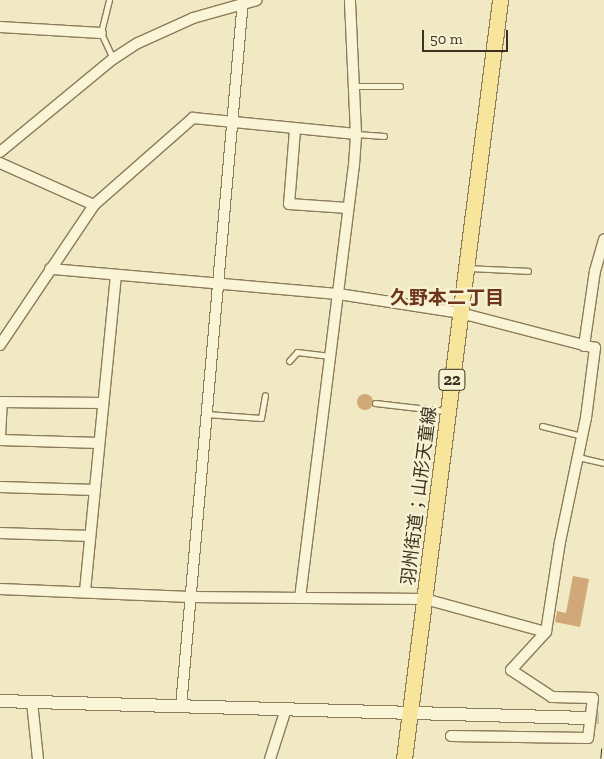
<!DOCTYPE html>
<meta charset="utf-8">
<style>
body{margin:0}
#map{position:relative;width:604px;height:759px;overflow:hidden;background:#f1e9c4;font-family:"Zilla Slab","Noto Sans JP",serif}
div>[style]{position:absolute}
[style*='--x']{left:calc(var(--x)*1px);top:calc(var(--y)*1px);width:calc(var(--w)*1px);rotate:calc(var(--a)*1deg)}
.building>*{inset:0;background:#d1a878}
.round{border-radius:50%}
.tertiary-tunnel>*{height:12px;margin-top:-6px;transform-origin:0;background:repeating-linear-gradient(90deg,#cdc4a3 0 12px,transparent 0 18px)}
.roads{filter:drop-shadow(1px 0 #8d7b59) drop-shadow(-1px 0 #8d7b59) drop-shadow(0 1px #8d7b59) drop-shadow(0 -1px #8d7b59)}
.service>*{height:5px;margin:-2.5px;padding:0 2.5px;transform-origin:2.5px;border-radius:2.5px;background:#fbf5d8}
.minor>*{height:10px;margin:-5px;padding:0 5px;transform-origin:5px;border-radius:5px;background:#fbf5d8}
.tertiary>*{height:12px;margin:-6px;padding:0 6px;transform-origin:6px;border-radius:6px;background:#fbf5d8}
.primary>*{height:15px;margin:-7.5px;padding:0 7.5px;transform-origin:7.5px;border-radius:7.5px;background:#f6e59a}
.rail>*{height:5.5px;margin-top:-2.75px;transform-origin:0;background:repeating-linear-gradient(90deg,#f8f2d4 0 11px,#3c301e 0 22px);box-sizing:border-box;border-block:1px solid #3c301e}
span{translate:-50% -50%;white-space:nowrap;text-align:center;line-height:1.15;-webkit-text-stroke:4.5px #f8f2d4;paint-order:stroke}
.shield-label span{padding:1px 4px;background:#f8f2d4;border:1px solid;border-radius:4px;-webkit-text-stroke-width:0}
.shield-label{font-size:16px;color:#3c301e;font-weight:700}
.street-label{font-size:18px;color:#3c301e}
.neighbourhood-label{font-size:19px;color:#6c361a;font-weight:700}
.scale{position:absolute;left:422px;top:30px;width:86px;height:22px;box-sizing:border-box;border:2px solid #3c301e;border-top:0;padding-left:6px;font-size:15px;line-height:18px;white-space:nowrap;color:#3c301e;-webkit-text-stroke:4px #f8f2d4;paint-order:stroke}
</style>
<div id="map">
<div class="building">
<i class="round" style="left:357px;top:394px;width:16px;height:16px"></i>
<i style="clip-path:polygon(573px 576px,589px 579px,580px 627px,555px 622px,557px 611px,566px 613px)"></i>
</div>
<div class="tertiary-tunnel">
<i style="--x:587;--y:718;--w:17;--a:0"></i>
</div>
<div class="roads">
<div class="service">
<i style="--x:109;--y:0;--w:34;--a:104"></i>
<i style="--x:101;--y:33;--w:29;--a:65"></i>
<i style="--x:354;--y:86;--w:46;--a:0"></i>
<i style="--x:356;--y:134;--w:28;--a:4"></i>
<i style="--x:467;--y:268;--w:61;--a:2.8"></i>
<i style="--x:289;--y:361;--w:12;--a:-48"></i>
<i style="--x:297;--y:352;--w:33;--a:7"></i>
<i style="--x:375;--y:403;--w:70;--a:6.5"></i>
<i style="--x:206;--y:414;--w:55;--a:4.2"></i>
<i style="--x:261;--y:418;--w:23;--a:-80"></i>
<i style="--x:542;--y:426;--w:41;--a:14"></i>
<i style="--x:578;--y:457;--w:27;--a:13"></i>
</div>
<div class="minor">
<i style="--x:0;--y:27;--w:101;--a:3.4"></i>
<i style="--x:295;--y:130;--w:74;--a:94.6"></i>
<i style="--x:289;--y:204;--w:59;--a:3.9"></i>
<i style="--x:0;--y:152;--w:146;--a:-39.5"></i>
<i style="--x:113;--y:59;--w:30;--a:-33"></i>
<i style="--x:138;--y:43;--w:60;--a:-24.4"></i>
<i style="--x:193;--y:18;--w:66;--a:-15.7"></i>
<i style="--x:0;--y:163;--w:103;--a:24.1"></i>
<i style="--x:0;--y:345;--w:169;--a:-56.1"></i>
<i style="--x:94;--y:205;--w:132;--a:-41.3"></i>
<i style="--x:193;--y:118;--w:164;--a:5.6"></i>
<i style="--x:584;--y:346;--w:76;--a:-81.7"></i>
<i style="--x:595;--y:271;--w:33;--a:-74"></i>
<i style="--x:0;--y:402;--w:103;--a:0.6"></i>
<i style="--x:0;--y:437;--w:35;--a:-87"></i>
<i style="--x:0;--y:440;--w:99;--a:1.7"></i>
<i style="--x:0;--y:487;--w:95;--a:1.8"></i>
<i style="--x:0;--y:533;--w:90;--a:1.9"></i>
<i style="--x:0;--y:589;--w:190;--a:2.4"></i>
<i style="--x:190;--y:597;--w:235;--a:0.5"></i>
<i style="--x:425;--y:599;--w:125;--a:15.3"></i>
<i style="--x:546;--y:632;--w:91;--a:-81.2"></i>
<i style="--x:560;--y:542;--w:127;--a:-78.2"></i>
<i style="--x:586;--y:418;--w:71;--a:-82.7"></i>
<i style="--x:595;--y:348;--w:138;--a:-165.4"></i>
<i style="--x:461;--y:313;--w:124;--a:-171.2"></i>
<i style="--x:338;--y:294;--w:289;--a:-175"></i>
<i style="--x:85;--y:591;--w:316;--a:-84.4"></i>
<i style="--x:300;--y:598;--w:436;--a:-82.9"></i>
<i style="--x:354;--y:165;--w:31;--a:-86"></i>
<i style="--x:356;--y:134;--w:134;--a:-92.6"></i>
<i style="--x:32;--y:702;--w:57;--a:84"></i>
<i style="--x:181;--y:707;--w:710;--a:-84.99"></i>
<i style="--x:451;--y:736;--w:137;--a:0.8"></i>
<i style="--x:588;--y:738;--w:40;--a:-82.9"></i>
<i style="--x:593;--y:698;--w:41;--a:-178.6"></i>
<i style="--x:552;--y:697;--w:49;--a:-146.6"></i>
<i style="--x:511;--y:670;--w:52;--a:-47.4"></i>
<i style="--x:270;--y:759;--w:52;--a:-72.3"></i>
</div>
<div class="tertiary">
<i style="--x:0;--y:701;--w:587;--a:1.66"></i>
</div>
<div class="primary">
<i style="--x:404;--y:759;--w:765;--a:-82.79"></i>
</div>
</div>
<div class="rail">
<i style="--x:603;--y:759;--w:10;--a:-84"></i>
</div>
<div class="shield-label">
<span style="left:452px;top:380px">22</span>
</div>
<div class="street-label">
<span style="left:419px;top:496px;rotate:-83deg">羽州街道；山形天童線</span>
</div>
<div class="neighbourhood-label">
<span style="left:447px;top:298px">久野本二丁目</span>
</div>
<div class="scale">50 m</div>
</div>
